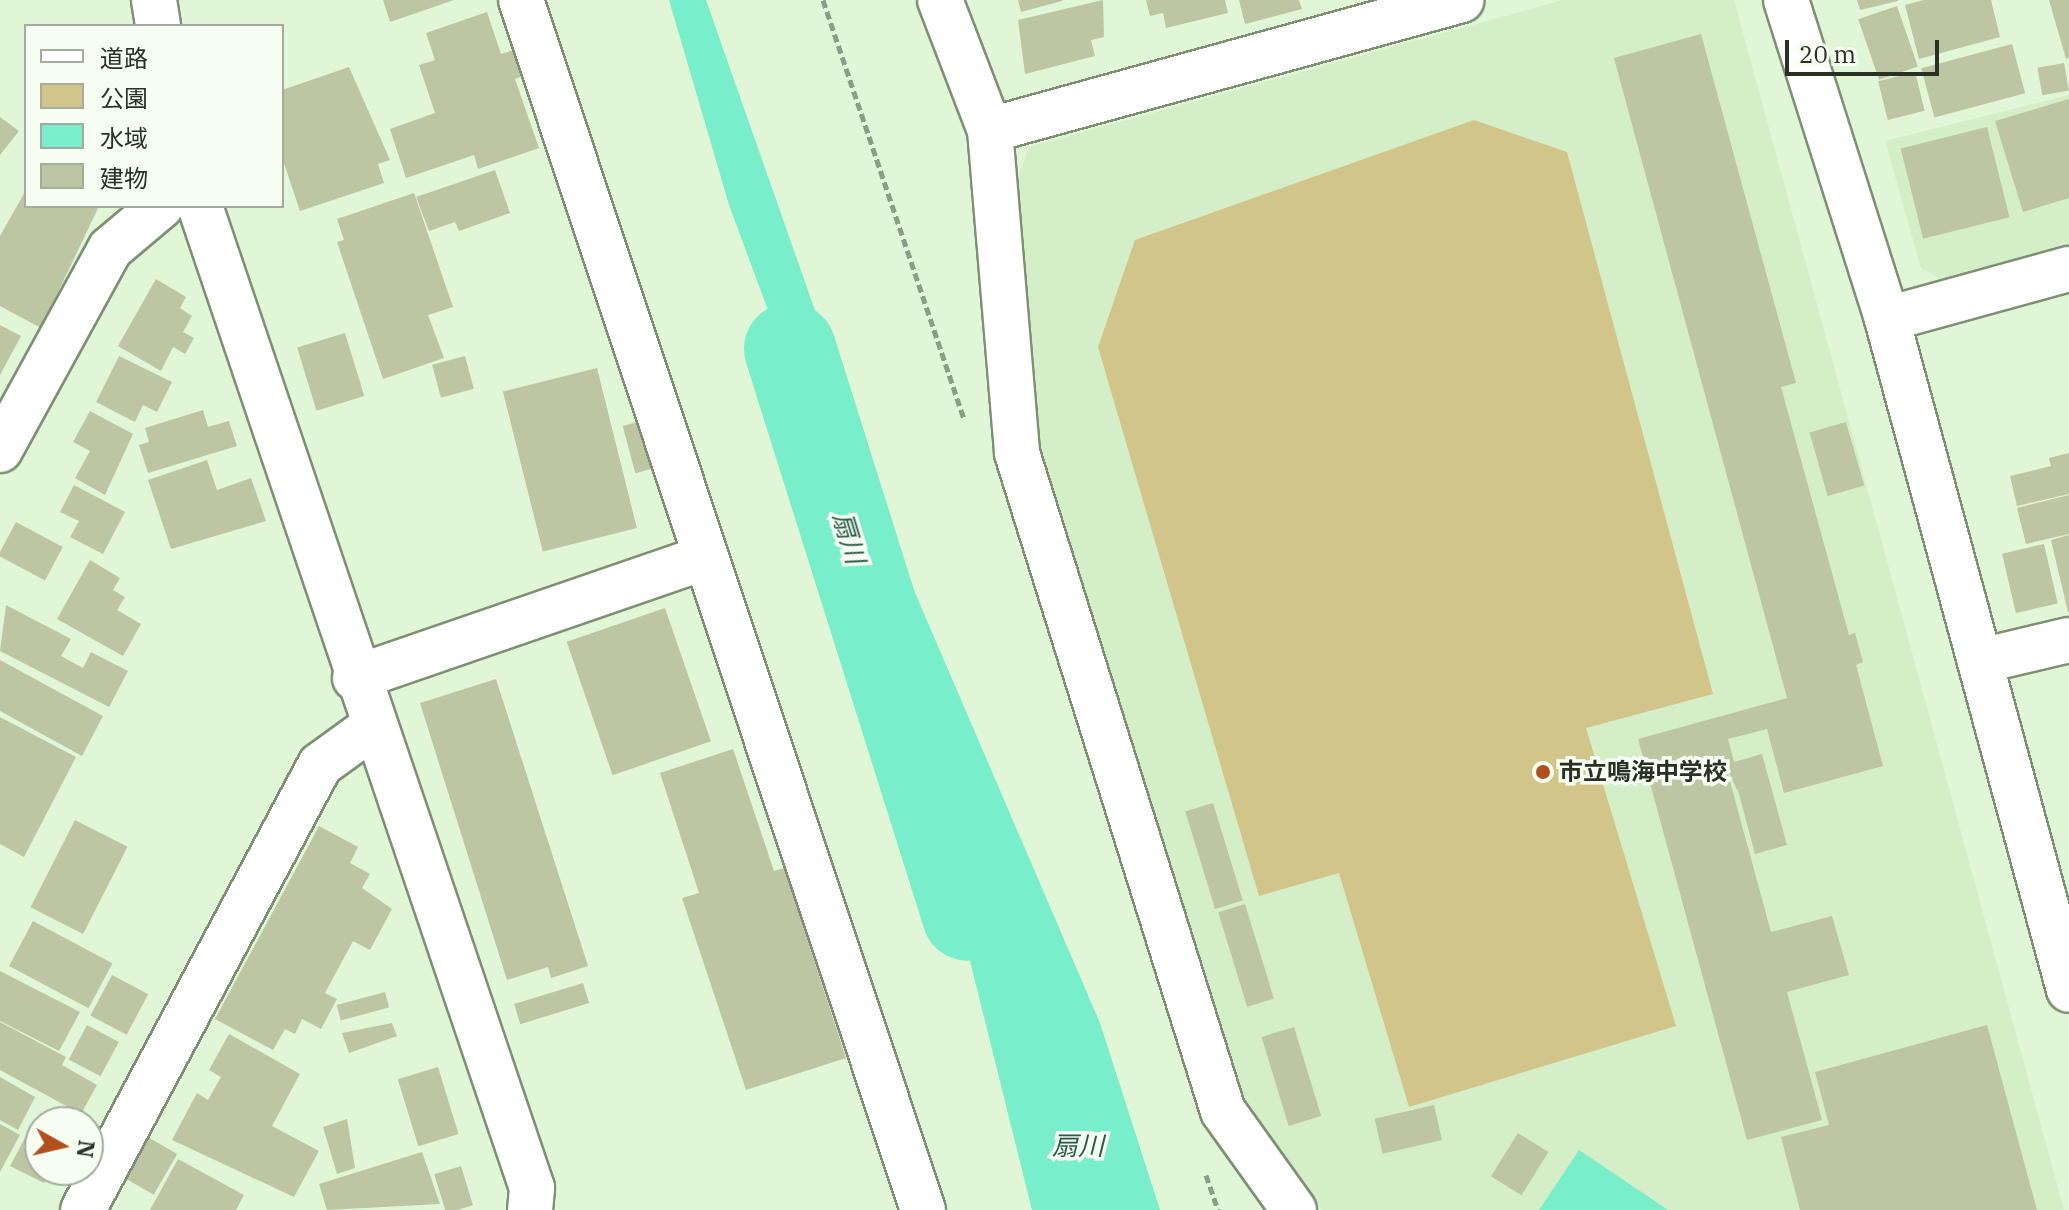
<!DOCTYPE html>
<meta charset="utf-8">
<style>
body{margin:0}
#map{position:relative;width:2069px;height:1210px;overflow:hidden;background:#e1f6d6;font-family:"IBM Plex Serif","Noto Sans JP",serif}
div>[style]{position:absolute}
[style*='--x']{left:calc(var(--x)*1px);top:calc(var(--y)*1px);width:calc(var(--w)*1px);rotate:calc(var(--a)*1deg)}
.built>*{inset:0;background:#d4eec7}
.green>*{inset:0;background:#d1c58a}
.water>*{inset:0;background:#78eeca}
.river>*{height:92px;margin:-46px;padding:0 46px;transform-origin:46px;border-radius:46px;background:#78eeca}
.building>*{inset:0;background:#bec5a2;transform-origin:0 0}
.path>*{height:5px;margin-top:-2.5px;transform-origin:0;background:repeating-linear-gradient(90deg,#8d9c85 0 8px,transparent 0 12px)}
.roads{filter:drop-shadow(2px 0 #7d9073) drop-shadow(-2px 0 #7d9073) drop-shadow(0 2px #7d9073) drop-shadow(0 -2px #7d9073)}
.street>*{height:44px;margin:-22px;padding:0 22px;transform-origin:22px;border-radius:22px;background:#fff}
.secondary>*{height:44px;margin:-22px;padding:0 22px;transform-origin:22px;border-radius:22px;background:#fff}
.dots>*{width:22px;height:22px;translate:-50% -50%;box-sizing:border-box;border:4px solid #f6fef1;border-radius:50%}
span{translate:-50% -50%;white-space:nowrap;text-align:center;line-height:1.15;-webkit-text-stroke:7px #f6fef1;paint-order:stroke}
.poi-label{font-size:24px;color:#293125;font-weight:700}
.left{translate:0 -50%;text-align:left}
.water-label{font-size:26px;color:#28594b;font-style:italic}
.legend{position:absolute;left:24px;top:24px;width:260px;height:184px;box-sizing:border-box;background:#f6fef1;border:2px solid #a4ac9f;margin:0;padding:10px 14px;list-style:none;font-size:24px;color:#293125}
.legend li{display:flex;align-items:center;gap:16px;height:40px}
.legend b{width:40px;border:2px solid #a4ac9f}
.north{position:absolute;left:24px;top:1106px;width:80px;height:80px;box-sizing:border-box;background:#f6fef1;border:2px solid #a4ac9f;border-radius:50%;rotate:98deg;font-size:22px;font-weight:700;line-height:32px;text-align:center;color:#293125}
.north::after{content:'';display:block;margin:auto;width:28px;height:36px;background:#b34f1d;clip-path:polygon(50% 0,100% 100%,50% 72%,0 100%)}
.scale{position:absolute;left:1785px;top:40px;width:154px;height:36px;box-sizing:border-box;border:4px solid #293125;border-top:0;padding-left:10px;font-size:24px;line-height:28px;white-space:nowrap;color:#293125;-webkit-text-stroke:6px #f6fef1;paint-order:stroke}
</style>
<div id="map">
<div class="built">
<i style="clip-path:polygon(1563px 0,1734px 0,2064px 1210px,1322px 1210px,1244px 1099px,1039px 445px,1016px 182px,1029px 147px)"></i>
<i style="clip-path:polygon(2069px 95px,2069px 246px,1944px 281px,1921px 268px,1885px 141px)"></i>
</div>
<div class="green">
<i style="clip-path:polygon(1474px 120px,1567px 152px,1713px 694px,1586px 728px,1676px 1026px,1409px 1107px,1339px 873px,1259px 896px,1098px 347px,1135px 240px)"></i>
</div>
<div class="water">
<i style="clip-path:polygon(669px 0,706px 0,910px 581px,1100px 1023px,1160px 1210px,1032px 1210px,890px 639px,729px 205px)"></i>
<i style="clip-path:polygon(1579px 1150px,1668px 1210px,1539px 1210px)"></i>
</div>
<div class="river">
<i style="--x:790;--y:349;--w:593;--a:72.54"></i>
</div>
<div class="building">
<i style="clip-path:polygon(383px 0,454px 0,390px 22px)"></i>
<i style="clip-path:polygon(1018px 0,1062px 0,1062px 1px,1021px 12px)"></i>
<i style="clip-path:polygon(1103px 0,1104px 37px,1091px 40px,1095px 56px,1025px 74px,1018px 20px)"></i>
<i style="clip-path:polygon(1146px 0,1225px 0,1228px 13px,1166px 28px,1163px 13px,1150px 16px)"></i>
<i style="clip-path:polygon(1239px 0,1299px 0,1302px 9px,1245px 24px)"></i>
<i style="clip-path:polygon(1857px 0,1898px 0,1898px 1px,1860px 10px)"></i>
<i style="clip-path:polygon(1924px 0,1991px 0,2000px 37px,1919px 59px,1905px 5px)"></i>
<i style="clip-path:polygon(2049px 0,2069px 0,2069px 58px,2066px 59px)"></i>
<i style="left:1897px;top:6px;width:64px;height:41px;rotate:71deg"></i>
<i style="clip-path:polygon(487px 12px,501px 54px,517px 49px,526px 75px,515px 79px,539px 148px,478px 169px,474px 155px,406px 178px,390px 129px,435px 113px,419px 65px,435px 60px,426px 33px)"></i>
<i style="clip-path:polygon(1701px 34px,1796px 383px,1781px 387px,1849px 635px,1855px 633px,1863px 662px,1856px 665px,1883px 766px,1784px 793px,1767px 729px,1728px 739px,1734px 762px,1762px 754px,1787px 845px,1755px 854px,1738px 790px,1749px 786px,1737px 790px,1725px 763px,1771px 932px,1832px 916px,1849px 975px,1787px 992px,1822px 1120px,1747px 1140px,1638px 739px,1787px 698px,1614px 58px)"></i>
<i style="left:2012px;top:44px;width:51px;height:94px;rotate:75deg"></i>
<i style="left:2064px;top:63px;width:28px;height:27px;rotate:80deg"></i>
<i style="clip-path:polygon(349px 67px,390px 160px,378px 164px,384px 183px,300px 211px,282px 157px,282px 90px)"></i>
<i style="left:1915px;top:72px;width:40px;height:38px;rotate:76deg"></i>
<i style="clip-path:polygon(2069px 99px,2069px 198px,2023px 212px,1995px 121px)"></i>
<i style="clip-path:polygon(0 117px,19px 131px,0 155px)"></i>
<i style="left:1987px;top:127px;width:93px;height:89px;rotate:76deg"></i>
<i style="clip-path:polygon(495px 170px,510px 213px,459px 231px,455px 222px,429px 231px,416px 197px)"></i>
<i style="clip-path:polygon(26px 190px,26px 206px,99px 206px,41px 328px,0 306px,0 236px)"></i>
<i style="clip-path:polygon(414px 193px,453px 307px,428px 315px,444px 358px,383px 379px,337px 242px,344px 240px,337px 219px)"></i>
<i style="clip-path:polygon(156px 279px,186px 297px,180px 308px,192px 316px,183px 332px,194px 338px,185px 354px,173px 347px,161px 371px,118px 346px)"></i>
<i style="clip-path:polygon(0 325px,21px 336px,0 375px)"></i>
<i style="left:345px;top:333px;width:66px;height:50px;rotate:73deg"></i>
<i style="clip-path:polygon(119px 356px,172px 382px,157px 412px,143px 405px,135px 422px,96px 402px)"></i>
<i style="left:465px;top:356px;width:34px;height:34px;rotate:75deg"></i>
<i style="left:597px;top:368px;width:165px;height:97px;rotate:76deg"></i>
<i style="clip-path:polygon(203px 410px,208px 427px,229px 421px,237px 446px,148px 473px,139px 445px,149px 442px,145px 428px)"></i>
<i style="clip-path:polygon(90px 411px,133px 434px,105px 495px,75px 478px,90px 451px,73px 442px)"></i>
<i style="left:641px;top:421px;width:49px;height:19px;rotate:75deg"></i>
<i style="left:1846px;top:422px;width:66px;height:38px;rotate:74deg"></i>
<i style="clip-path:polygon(2069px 453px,2069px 494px,2017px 506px,2010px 476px,2051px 466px,2049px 458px)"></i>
<i style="clip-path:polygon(207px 460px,217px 490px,251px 478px,266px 521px,171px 549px,148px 480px)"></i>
<i style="clip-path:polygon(74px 485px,125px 512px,103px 554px,70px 537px,79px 521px,60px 512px)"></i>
<i style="clip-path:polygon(2069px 495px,2069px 534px,2026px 544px,2017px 508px)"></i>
<i style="left:16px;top:522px;width:53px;height:38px;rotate:28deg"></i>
<i style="clip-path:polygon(2069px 535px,2069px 612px,2068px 612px,2051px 540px)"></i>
<i style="left:2044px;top:544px;width:61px;height:43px;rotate:77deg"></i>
<i style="clip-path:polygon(90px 560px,120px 578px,113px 590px,125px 597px,117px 610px,141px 624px,123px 656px,57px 619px)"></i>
<i style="clip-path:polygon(6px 605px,71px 639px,61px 656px,83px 668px,91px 652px,128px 671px,109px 707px,0 651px)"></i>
<i style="left:665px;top:608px;width:141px;height:104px;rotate:71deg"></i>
<i style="clip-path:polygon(0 660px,103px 716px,82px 756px,0 711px)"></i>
<i style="clip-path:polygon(496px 679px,588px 966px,551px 978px,548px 967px,507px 980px,420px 703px)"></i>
<i style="clip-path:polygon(0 717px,76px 757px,24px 857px,0 844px)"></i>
<i style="clip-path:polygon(733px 749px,774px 871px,784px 868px,846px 1058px,746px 1090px,682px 898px,699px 893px,660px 773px)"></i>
<i style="left:1213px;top:803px;width:102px;height:29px;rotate:73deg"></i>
<i style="left:75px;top:820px;width:59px;height:98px;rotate:27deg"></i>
<i style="clip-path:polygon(319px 826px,358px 847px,350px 863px,370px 874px,362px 888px,392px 909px,370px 950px,353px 941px,325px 993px,337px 999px,321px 1029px,302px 1019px,295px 1034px,285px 1029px,273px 1050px,215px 1019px)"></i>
<i style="left:1245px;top:904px;width:99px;height:28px;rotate:73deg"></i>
<i style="left:33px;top:921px;width:90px;height:51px;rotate:28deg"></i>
<i style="clip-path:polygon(0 971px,80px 1012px,59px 1051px,0 1021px)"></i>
<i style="left:112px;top:975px;width:41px;height:46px;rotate:28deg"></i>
<i style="left:583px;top:983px;width:21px;height:72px;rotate:73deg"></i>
<i style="left:385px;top:992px;width:16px;height:50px;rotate:75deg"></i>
<i style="clip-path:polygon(0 1022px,66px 1057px,62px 1065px,97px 1085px,81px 1114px,0 1070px)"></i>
<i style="clip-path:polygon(392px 1023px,397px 1036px,349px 1053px,342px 1033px)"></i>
<i style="left:87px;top:1025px;width:36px;height:39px;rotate:28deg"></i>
<i style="clip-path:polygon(1987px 1025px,2037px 1210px,1800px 1210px,1781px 1137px,1829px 1125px,1815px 1072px)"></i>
<i style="left:1294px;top:1027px;width:93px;height:34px;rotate:73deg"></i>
<i style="clip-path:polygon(229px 1034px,300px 1074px,272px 1126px,319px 1151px,294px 1197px,172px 1140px,197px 1093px,208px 1100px,221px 1077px,209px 1070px)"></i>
<i style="left:438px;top:1067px;width:70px;height:42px;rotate:73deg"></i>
<i style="clip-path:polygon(0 1077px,35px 1097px,18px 1130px,0 1120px)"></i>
<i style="left:1434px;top:1105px;width:36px;height:61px;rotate:77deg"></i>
<i style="clip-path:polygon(347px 1119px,355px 1168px,337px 1174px,323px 1127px)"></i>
<i style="clip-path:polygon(0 1124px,20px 1135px,0 1172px)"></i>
<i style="left:1518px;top:1133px;width:36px;height:51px;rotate:32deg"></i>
<i style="left:146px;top:1136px;width:36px;height:47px;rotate:30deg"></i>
<i style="clip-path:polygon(25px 1138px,40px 1145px,40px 1170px,51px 1170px,44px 1183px,10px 1166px)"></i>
<i style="clip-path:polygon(422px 1152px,440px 1204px,327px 1210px,319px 1184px)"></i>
<i style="clip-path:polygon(178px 1159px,244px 1195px,236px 1210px,150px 1210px)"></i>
<i style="left:461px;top:1166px;width:41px;height:28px;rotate:73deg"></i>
</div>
<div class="path">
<i style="--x:823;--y:0;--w:443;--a:71.4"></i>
<i style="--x:1206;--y:1175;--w:37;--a:71"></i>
</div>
<div class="roads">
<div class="street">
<i style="--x:521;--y:0;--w:1275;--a:71.62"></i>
<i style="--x:940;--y:0;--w:139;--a:69"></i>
<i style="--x:990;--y:130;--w:324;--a:85.2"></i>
<i style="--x:1017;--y:453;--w:689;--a:72.62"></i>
<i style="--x:1223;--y:1111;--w:122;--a:54.4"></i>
<i style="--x:990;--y:130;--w:489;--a:-15.4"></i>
<i style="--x:1887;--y:319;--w:189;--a:-15.4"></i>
<i style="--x:0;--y:450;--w:229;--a:-61.3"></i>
<i style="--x:110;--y:249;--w:67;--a:-40.1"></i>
<i style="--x:1980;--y:661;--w:91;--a:-13.3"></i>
<i style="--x:355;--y:678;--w:371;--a:-19"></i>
<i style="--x:83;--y:1210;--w:504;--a:-61.96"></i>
<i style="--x:320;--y:765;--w:63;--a:-36"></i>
</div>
<div class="secondary">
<i style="--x:154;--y:0;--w:26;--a:81"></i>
<i style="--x:1786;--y:0;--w:335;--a:72.4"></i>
<i style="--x:1887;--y:319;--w:695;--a:74.82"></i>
<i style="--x:200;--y:206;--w:1037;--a:71.32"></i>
<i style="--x:532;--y:1188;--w:22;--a:95"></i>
</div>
</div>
<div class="dots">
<i style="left:1543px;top:772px;background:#b34f1d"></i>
</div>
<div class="poi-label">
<span class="left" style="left:1559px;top:772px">市立鳴海中学校</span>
</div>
<div class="water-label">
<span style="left:849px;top:538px;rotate:73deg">扇川</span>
<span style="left:1078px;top:1146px">扇川</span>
</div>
<ul class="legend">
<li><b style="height:10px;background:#fff"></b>道路</li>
<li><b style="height:22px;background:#d1c58a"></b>公園</li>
<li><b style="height:22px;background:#78eeca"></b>水域</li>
<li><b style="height:22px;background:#bec5a2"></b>建物</li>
</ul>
<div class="north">N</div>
<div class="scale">20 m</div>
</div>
